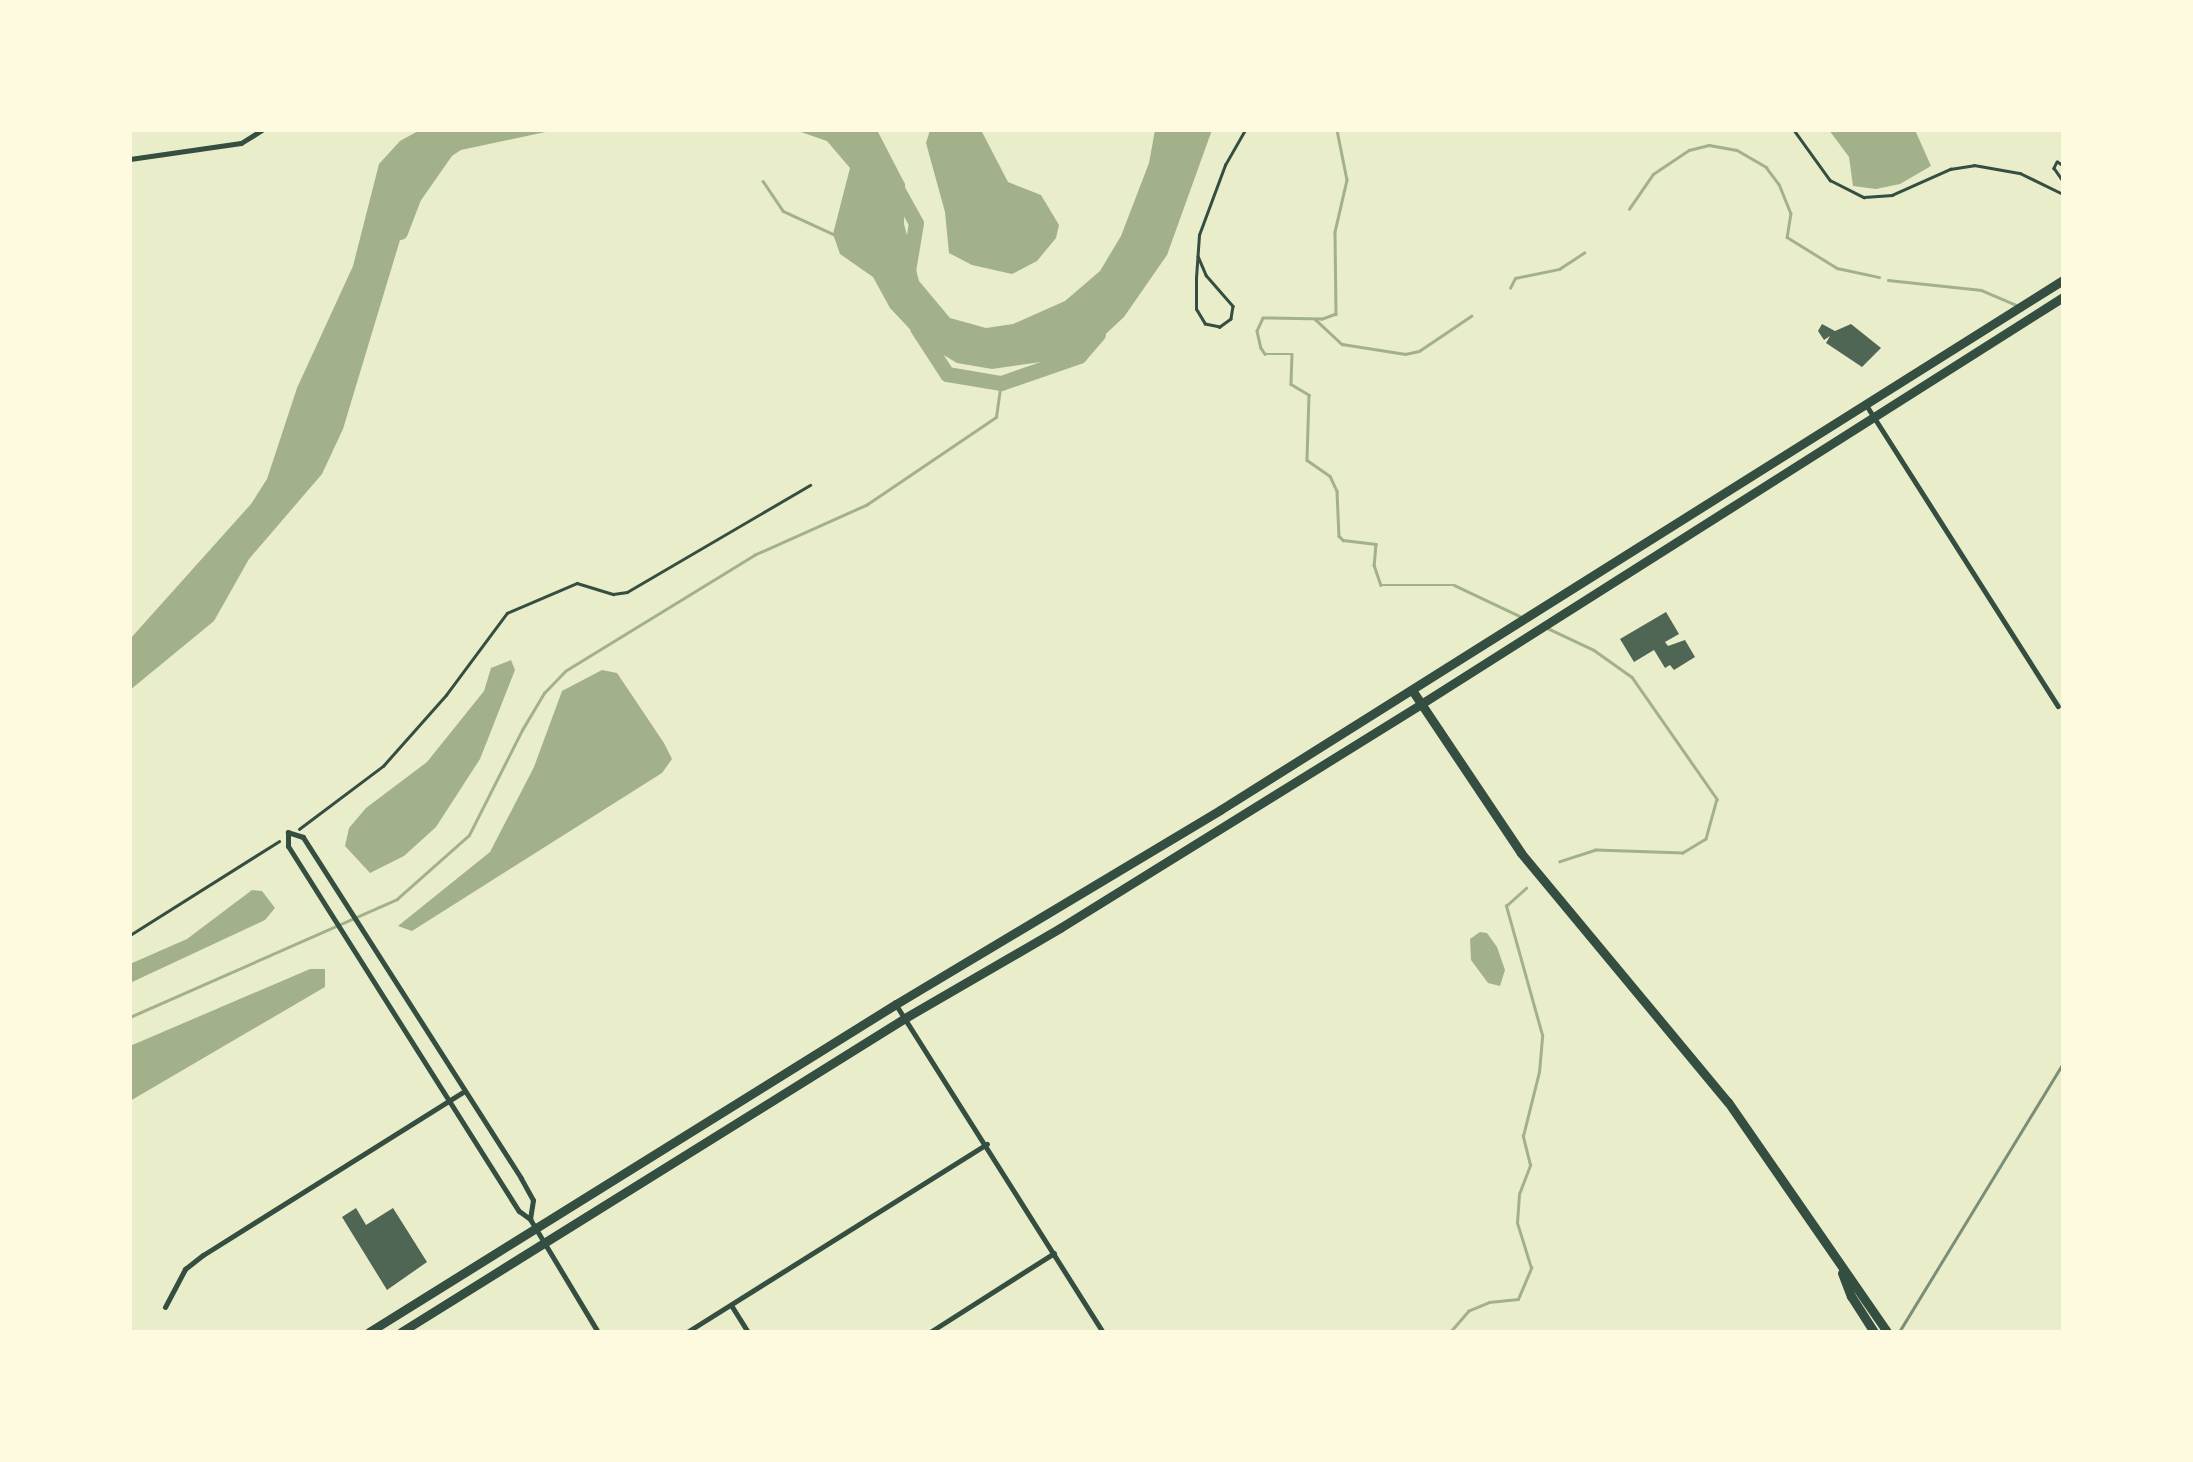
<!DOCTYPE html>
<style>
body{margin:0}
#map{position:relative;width:2193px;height:1462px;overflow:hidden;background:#e9edc9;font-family:"Fira Sans",sans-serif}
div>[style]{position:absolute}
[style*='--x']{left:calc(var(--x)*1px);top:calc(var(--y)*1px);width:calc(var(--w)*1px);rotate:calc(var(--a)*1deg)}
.water>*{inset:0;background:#a3b18a}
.stream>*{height:2.5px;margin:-1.25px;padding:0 1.25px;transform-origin:1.25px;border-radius:1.25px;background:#a3b18a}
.river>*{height:15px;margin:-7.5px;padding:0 7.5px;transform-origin:7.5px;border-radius:7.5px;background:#a3b18a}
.building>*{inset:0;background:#4f6655}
.path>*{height:2.5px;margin:-1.25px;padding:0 1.25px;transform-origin:1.25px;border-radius:1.25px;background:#344e41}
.minor>*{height:5px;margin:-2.5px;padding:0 2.5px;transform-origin:2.5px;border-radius:2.5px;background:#344e41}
.primary>*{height:9px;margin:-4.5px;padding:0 4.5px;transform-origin:4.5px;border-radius:4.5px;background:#344e41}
.rail>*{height:2.5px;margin:-1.25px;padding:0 1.25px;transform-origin:1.25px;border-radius:1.25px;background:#7c8e77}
span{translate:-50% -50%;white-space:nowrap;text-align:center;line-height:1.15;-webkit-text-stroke:10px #fefae0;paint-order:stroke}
.frame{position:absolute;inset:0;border:132px solid #fefae0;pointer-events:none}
</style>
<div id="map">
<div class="water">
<i style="clip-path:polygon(420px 130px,555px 130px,461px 150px,419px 177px,343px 429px,322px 474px,249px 559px,214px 621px,130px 690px,130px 639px,251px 504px,267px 479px,297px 388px,353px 266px,379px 164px,400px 141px)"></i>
<i style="clip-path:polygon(795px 130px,878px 132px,905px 184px,904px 224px,919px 281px,950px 318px,986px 328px,1013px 324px,1065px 301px,1100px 271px,1121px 236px,1149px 163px,1155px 130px,1212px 130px,1167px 255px,1124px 317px,1095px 344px,1062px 359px,992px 369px,957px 363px,922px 342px,890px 308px,873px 277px,840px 254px,833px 234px,850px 168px,827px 141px)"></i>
<i style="clip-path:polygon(930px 130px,981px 130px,1008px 182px,1041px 195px,1059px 225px,1056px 238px,1037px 261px,1012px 274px,972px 265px,949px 253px,945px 212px,926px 143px)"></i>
<i style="clip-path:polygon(1829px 130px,1915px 130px,1931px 166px,1900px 184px,1876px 189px,1853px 186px,1849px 157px)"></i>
<i style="clip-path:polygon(511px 660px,515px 670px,480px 759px,436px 827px,404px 856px,370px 873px,345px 846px,349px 828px,366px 808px,427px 762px,484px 691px,491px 668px)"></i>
<i style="clip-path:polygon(602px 670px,617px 673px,664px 743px,672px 759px,662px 773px,412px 931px,398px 926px,490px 852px,534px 767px,562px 691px)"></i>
<i style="clip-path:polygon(252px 890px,262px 891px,275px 908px,265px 920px,130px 983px,130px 964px,187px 939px)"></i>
<i style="clip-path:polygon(1480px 932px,1487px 933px,1497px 947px,1505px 970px,1500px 986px,1488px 983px,1471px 960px,1470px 939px)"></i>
<i style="clip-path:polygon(310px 969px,325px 969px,325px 987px,130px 1101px,130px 1046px)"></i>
</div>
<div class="stream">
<i style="--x:1337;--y:130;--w:51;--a:78.7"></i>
<i style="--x:1347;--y:180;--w:53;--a:103"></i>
<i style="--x:1335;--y:232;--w:82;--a:89.3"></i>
<i style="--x:1336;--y:314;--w:15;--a:160"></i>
<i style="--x:1322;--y:319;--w:59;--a:-179"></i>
<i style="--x:1263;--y:318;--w:14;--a:115"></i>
<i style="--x:1257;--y:331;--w:17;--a:77"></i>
<i style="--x:1261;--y:348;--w:7;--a:56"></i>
<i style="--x:1265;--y:354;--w:27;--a:0"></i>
<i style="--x:1292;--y:354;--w:30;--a:92"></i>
<i style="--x:1291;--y:384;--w:21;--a:31"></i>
<i style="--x:1309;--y:395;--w:65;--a:91.8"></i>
<i style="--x:1307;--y:460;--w:28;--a:35"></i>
<i style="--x:1330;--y:476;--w:17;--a:65"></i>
<i style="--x:1337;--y:491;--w:45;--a:87.5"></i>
<i style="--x:1339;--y:536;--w:6;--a:45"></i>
<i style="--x:1343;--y:540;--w:33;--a:7"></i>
<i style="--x:1376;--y:544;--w:21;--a:95"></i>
<i style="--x:1374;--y:565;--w:21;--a:71"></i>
<i style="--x:1381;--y:585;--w:73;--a:0"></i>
<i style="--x:1454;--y:585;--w:73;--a:25.2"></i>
<i style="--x:763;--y:181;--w:36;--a:56"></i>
<i style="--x:783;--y:211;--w:55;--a:24.7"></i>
<i style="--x:1629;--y:209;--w:42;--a:-55.6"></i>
<i style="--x:1653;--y:174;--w:43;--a:-33.7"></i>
<i style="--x:1689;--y:150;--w:21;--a:-14"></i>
<i style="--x:1709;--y:145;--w:28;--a:10"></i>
<i style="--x:1737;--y:150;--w:34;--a:30"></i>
<i style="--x:1766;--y:167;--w:21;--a:53"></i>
<i style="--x:1779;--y:184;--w:31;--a:68"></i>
<i style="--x:1791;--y:213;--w:24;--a:99"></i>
<i style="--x:1787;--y:237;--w:59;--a:31.8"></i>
<i style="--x:1837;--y:268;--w:43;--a:12.1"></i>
<i style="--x:1888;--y:280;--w:94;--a:6.1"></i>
<i style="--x:1981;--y:290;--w:39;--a:23"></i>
<i style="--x:1510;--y:288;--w:11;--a:-63"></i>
<i style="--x:1515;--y:278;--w:45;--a:-11.6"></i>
<i style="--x:1559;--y:269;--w:30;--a:-33"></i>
<i style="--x:1315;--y:319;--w:37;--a:43"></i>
<i style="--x:1342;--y:344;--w:64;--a:9"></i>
<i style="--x:1405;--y:354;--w:14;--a:-12"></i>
<i style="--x:1419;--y:351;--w:63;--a:-33.9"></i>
<i style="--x:1545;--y:627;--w:54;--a:25.1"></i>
<i style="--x:1594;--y:650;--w:47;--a:35.4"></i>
<i style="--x:1632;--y:677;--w:149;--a:55.1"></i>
<i style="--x:1717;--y:799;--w:41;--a:105.4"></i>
<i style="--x:1706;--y:839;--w:27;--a:149"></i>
<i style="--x:1683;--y:853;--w:87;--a:-178"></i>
<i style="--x:1596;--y:850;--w:38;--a:162"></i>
<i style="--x:130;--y:1017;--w:292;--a:-23.8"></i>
<i style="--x:397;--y:899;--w:96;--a:-41.6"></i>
<i style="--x:469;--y:835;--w:118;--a:-63.2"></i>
<i style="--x:522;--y:730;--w:43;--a:-59.3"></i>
<i style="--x:544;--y:693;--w:30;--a:-46"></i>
<i style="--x:565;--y:671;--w:222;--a:-31.5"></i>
<i style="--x:754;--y:555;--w:123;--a:-24.1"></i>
<i style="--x:866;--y:505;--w:157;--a:-34.1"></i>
<i style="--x:996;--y:417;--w:34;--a:-82"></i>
<i style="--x:1450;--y:1332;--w:28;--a:-49"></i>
<i style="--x:1468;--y:1311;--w:23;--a:-23"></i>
<i style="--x:1489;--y:1302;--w:29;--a:-6"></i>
<i style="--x:1518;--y:1299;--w:34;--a:-67"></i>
<i style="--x:1531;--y:1268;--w:47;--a:-107.3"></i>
<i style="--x:1517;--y:1223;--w:29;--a:-86"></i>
<i style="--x:1519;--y:1194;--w:31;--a:-69"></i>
<i style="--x:1530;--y:1165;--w:30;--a:-104"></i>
<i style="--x:1523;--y:1136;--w:66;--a:-76"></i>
<i style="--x:1539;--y:1072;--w:37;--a:-85"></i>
<i style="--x:1542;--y:1035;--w:134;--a:-105.6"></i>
<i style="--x:1506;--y:906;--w:27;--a:-42"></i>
</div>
<div class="river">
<i style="--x:895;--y:185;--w:43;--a:61.1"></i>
<i style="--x:916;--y:223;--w:49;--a:99.5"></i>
<i style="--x:400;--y:232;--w:39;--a:-69"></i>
<i style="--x:414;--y:196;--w:80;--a:-55.1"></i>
<i style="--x:917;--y:328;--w:55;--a:56.9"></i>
<i style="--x:947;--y:374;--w:55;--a:9.5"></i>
<i style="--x:1001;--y:383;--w:83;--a:-19.1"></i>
<i style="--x:1079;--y:356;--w:29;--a:-49"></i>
</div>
<div class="building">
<i style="clip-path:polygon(1822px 324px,1835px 331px,1851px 324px,1881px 348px,1862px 367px,1826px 343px,1830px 336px,1824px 340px,1818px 331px)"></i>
<i style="clip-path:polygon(1666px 612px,1679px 634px,1665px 642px,1668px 646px,1685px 640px,1695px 657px,1674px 670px,1670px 665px,1665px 668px,1654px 650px,1634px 662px,1620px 639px)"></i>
<i style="clip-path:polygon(356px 1208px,366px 1225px,393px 1208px,427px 1262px,387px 1290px,342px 1217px)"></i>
</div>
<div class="path">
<i style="--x:1469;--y:130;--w:27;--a:0"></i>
<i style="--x:1794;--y:130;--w:62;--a:54.2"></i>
<i style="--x:1830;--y:180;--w:38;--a:27"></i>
<i style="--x:1864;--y:197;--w:28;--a:-4"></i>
<i style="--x:1892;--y:195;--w:64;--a:-24.1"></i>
<i style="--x:1950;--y:169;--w:24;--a:-9"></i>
<i style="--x:1974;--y:165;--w:47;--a:9.9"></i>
<i style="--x:2020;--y:173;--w:48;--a:26"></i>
<i style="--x:2063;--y:166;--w:7;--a:-146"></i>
<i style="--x:2057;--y:162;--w:7;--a:117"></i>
<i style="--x:2054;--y:168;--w:16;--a:55"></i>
<i style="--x:1198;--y:256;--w:21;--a:67"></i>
<i style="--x:1206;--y:275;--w:41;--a:48.9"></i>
<i style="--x:1233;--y:306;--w:13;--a:99"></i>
<i style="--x:1231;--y:319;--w:14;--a:144"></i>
<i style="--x:1220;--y:327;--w:15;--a:-169"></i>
<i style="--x:1205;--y:324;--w:17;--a:-121"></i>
<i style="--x:1196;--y:309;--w:31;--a:-90"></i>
<i style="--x:1196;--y:278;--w:43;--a:-86"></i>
<i style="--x:1199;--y:235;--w:75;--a:-69.6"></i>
<i style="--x:1225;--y:165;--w:40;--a:-60.3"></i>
<i style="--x:299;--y:829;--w:105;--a:-36.9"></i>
<i style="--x:383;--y:766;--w:95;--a:-48.4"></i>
<i style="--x:446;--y:695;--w:102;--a:-53.4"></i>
<i style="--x:507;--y:613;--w:76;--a:-23.2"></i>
<i style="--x:577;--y:583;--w:38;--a:17"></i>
<i style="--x:613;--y:594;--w:14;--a:-8"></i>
<i style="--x:627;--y:592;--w:212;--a:-30.3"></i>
<i style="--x:130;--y:935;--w:176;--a:-32.2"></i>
</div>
<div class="minor">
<i style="--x:130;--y:159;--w:112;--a:-8.2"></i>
<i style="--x:241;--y:143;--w:25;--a:-32"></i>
<i style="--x:1866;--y:405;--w:357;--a:57.5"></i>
<i style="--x:896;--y:1005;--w:387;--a:57.7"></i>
<i style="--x:530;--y:1219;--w:19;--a:-81"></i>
<i style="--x:533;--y:1200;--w:25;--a:-119"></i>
<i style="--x:521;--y:1178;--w:405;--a:-122.6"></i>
<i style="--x:303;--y:837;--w:16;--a:-162"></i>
<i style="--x:288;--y:832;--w:14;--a:90"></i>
<i style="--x:288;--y:846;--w:432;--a:57.7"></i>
<i style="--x:519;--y:1211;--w:14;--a:36"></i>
<i style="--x:530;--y:1219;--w:132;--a:59"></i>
<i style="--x:731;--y:1305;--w:32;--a:58"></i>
<i style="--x:165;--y:1307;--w:43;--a:-62.2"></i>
<i style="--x:185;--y:1269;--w:23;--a:-38"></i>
<i style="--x:203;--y:1255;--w:308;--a:-32.1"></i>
<i style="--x:687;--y:1332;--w:354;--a:-32.1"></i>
<i style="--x:930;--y:1332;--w:147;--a:-32.5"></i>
</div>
<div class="primary">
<i style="--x:1412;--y:690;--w:196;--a:56.2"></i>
<i style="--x:1521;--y:853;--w:324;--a:50.3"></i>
<i style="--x:1728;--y:1102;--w:280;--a:55.3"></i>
<i style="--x:1842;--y:1273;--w:25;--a:69"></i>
<i style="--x:1851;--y:1296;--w:43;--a:57.4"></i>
<i style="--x:369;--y:1332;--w:621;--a:-31.9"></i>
<i style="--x:896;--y:1004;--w:378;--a:-30.9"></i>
<i style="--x:1220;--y:810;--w:996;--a:-32.16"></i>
<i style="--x:401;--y:1332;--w:594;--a:-31.92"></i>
<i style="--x:905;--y:1018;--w:179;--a:-30.1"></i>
<i style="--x:1060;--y:928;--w:425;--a:-31.8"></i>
<i style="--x:1421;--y:704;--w:760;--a:-32.37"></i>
</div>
<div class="rail">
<i style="--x:1899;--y:1332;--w:315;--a:-58.6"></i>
</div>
<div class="frame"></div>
</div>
